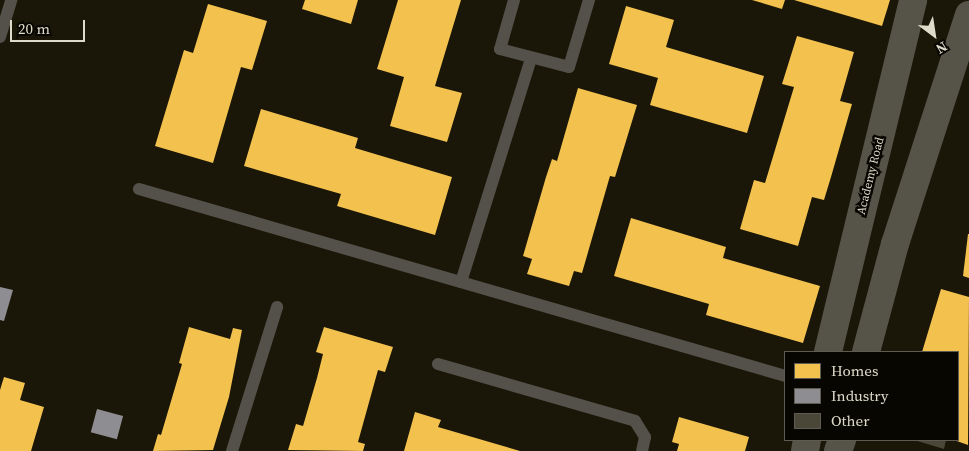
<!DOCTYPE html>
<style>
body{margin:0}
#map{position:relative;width:969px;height:451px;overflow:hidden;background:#1a1708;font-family:"Source Serif 4",serif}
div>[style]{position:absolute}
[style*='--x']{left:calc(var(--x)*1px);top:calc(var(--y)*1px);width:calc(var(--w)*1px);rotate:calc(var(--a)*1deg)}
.homes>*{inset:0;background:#f2c14e}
.industry>*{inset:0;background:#8d8d92;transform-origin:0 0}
.building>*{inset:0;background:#4a4738}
.service>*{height:12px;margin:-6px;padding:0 6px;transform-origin:6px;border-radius:6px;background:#535149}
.secondary>*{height:28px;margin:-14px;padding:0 14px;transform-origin:14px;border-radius:14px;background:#565349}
span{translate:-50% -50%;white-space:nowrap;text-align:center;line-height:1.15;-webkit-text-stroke:5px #080601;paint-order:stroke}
.street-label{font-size:12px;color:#dedbcb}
.legend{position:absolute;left:784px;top:351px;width:175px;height:90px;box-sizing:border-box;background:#080601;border:1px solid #5e5b52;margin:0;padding:6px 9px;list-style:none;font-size:15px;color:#dedbcb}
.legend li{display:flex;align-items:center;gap:10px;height:25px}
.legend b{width:25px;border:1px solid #5e5b52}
.north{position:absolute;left:909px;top:10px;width:50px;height:50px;-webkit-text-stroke:4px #080601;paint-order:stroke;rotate:149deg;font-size:14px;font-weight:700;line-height:20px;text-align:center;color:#dedbcb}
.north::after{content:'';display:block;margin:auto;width:18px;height:22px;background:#dedbcb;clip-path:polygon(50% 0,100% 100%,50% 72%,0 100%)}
.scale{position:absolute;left:10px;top:20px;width:75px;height:22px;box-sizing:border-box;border:2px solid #dedbcb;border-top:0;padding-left:6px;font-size:15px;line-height:18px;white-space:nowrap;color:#dedbcb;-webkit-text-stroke:4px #080601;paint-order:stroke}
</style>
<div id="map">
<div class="homes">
<i style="clip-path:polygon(305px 0,358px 0,351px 24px,302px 9px)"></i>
<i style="clip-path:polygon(398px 0,461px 0,435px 86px,462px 93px,447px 142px,390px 126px,404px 77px,377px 69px)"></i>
<i style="clip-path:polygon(752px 0,785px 0,782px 9px)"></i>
<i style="clip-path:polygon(794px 0,890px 0,882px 26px)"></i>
<i style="clip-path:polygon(208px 4px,267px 21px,252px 70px,241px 67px,213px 163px,155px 146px,184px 50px,193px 53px)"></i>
<i style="clip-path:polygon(626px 6px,674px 20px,666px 47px,764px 76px,747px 133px,650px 105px,658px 78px,609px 64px)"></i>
<i style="clip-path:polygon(797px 36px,854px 52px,840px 101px,852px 104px,831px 177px,824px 200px,812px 197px,798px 246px,740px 229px,754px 180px,765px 183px,794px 87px,782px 84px)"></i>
<i style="clip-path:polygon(578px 88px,637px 105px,615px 177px,610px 176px,582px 273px,574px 271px,569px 286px,527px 274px,532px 259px,523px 256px,546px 177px,552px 159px,557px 161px)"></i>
<i style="clip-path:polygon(261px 109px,358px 138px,355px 148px,452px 177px,435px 235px,337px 206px,341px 194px,244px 166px)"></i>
<i style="clip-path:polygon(631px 218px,726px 247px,723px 258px,820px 286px,803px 343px,706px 315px,709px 304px,614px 276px)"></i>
<i style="clip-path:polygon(968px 234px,969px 234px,969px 278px,963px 276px)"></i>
<i style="clip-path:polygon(941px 289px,969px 297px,968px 445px,954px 440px,958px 440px,958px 352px,922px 352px)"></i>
<i style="clip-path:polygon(189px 327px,230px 339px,233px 328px,242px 330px,229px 397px,213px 450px,153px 451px,158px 434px,161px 435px,182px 364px,179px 363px)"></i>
<i style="clip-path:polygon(324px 327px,393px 347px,385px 372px,378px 370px,358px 442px,365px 444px,363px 451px,288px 450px,296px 424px,303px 426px,317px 378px,323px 354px,316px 352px)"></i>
<i style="clip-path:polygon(4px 377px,25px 383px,20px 400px,44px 407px,31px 451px,0 451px,0 390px)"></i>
<i style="clip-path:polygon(415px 412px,441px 420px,438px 427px,520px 451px,404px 451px)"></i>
<i style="clip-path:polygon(679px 417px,749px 437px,745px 451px,677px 451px,679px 444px,672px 442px)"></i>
</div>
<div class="industry">
<i style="clip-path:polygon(0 287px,13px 290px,4px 321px,0 320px)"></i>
<i style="left:97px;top:409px;width:27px;height:24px;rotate:15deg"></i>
</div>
<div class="building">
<i style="clip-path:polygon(914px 440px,946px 440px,944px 449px)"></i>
</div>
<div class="service">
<i style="--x:514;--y:0;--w:51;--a:105.9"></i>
<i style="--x:500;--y:49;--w:71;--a:14.6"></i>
<i style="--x:569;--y:67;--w:70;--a:-73.4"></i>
<i style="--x:0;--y:37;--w:39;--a:-73"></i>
<i style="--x:139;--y:189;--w:673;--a:16.14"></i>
<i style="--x:461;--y:282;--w:235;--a:-72.6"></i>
<i style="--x:438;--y:364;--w:205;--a:16.1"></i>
<i style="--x:635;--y:421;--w:19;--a:58"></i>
<i style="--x:645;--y:437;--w:14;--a:102"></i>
<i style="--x:232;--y:451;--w:151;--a:-72.6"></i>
</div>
<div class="secondary">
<i style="--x:828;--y:352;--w:362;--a:-76.4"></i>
<i style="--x:866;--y:352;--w:112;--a:-75"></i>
<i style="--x:895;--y:244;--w:241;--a:-72.1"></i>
<i style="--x:805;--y:451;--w:11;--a:-80"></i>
<i style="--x:838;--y:451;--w:12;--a:-70"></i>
</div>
<div class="street-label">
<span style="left:871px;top:176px;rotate:-76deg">Academy Road</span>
</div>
<ul class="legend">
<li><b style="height:14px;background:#f2c14e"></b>Homes</li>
<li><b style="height:14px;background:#8d8d92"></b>Industry</li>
<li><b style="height:14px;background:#4a4738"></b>Other</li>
</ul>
<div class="north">N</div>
<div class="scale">20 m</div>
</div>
